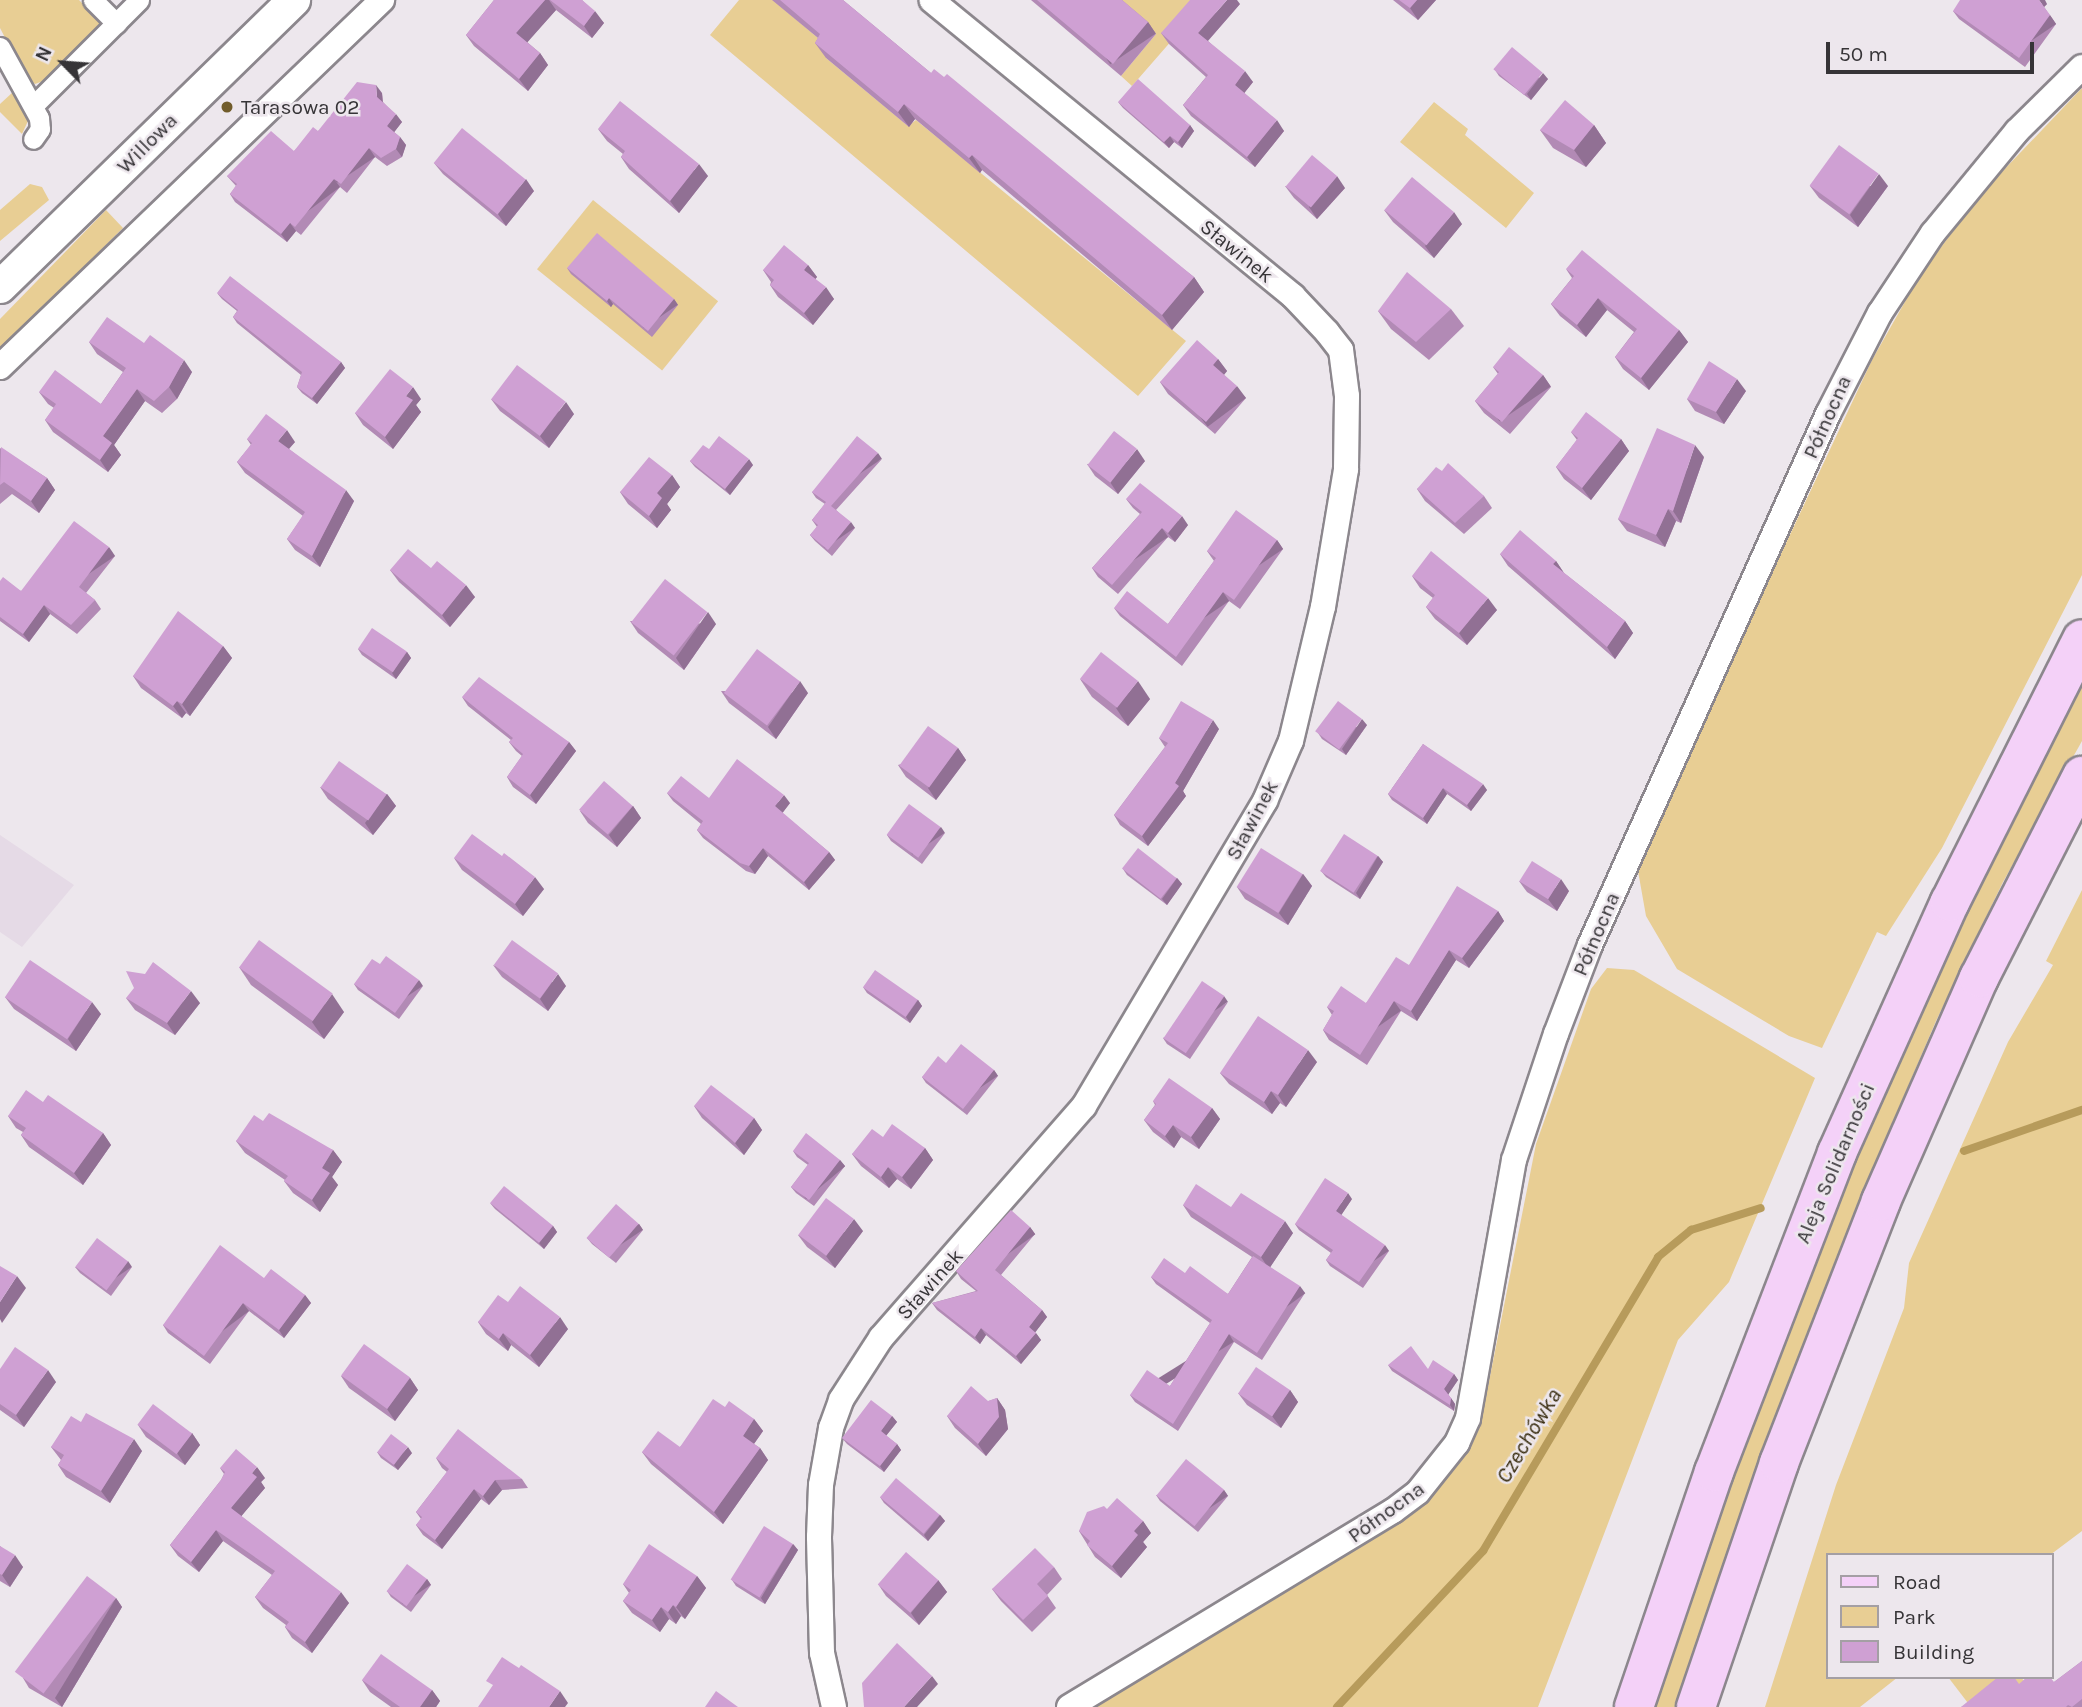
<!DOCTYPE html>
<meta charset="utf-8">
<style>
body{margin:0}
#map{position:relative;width:2082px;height:1707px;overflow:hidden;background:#ede7ed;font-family:Karla,sans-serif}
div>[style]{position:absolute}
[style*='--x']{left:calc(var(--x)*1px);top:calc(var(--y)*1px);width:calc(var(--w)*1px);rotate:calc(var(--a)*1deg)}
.built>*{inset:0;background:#e5dae6}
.green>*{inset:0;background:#e8ce94;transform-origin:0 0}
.stream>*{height:8px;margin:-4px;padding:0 4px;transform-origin:4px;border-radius:4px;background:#b79b5b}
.roads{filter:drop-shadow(2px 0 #8c878d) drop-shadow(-2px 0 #8c878d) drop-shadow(0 2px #8c878d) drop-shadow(0 -2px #8c878d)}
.pedestrian>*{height:19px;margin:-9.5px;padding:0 9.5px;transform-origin:9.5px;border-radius:9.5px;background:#fff}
.minor>*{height:24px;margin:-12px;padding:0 12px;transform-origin:12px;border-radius:12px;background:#fff}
.tertiary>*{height:32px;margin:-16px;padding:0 16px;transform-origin:16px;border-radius:16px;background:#fff}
.primary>*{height:38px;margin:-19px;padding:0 19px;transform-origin:19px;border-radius:19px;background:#f4d1f8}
.wall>*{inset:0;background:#b28ab5}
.shaded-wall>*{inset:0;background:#917094;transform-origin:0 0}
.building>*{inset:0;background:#cfa0d3;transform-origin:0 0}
.dots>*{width:19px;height:19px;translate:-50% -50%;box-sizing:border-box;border:4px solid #ede7ed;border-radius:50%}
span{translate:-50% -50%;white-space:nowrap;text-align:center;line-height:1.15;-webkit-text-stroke:5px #ede7ed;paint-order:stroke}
.poi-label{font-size:21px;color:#363437}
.left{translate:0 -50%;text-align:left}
.street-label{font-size:21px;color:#363437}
.water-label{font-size:23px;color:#3b2f12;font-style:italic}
.legend{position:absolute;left:1826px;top:1553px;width:228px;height:126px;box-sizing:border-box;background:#ede7ed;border:2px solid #a49fa4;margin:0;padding:9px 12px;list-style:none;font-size:21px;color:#363437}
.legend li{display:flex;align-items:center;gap:14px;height:35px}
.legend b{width:35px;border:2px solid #a49fa4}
.north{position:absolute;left:28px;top:28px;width:70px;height:70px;-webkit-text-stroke:5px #ede7ed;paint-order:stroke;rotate:295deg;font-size:19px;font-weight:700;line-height:28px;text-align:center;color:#363437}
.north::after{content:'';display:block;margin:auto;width:24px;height:32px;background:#363437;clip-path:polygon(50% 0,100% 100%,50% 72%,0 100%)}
.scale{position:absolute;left:1826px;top:42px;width:208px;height:32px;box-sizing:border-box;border:4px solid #363437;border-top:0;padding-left:9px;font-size:21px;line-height:24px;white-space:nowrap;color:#363437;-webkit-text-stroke:5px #ede7ed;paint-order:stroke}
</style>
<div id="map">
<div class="built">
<i style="clip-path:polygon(0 835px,74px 885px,22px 947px,0 932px)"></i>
</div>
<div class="green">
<i style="clip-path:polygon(0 0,79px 0,103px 24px,46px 80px,35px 84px,25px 76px,0 28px)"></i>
<i style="clip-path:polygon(739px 0,773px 0,831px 49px,826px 58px,908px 126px,916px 120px,1186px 341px,1138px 396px,710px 35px)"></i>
<i style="clip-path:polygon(1116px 0,1207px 0,1132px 86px,1121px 76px,1156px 34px)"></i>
<i style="clip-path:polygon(2082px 88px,2082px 575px,1942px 848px,1886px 936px,1877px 932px,1822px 1048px,1789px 1036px,1677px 969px,1646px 916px,1638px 871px,1640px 854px,1872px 360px,1919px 277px,1978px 197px)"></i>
<i style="clip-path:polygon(13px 92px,28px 121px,22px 134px,0 112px,0 104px)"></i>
<i style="clip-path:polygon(1434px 102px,1468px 129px,1465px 135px,1534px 193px,1506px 228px,1400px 142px)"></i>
<i style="clip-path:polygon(30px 184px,42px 187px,49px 200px,0 241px,0 210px)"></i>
<i style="left:593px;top:200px;width:161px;height:89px;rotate:39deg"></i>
<i style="clip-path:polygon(106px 210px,123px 228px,0 350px,0 319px)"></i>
<i style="clip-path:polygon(2082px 672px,2082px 741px,2003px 882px,1936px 1021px,1875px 1164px,1714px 1592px,1679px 1707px,1652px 1707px,1786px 1318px,1910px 1027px)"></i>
<i style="clip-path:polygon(2082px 890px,2082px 1531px,2050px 1555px,1828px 1555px,1828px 1677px,1898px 1677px,1860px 1707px,1765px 1707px,1836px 1485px,1904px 1308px,1909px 1263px,2008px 1042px,2053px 965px,2046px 961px)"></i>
<i style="clip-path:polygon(1607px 968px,1634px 970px,1815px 1078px,1729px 1282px,1678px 1340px,1538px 1707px,1075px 1707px,1412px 1509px,1462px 1460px,1480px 1427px,1536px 1144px,1591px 989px)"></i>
<i style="clip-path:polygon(1948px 1677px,2021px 1677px,2043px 1707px,1971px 1707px)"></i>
</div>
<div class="stream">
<i style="--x:1964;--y:1151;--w:125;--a:-19.2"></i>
<i style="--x:1337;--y:1707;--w:214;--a:-46.9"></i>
<i style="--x:1483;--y:1551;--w:342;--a:-59.2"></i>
<i style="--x:1658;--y:1257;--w:43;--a:-39.3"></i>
<i style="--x:1691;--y:1230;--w:73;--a:-17.4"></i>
</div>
<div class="roads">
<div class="pedestrian">
<i style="--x:93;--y:0;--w:33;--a:45"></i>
<i style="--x:0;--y:47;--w:81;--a:61.2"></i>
<i style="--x:39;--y:118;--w:11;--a:85"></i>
<i style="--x:40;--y:129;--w:12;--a:125"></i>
<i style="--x:33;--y:106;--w:150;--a:-45"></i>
</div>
<div class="minor">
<i style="--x:0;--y:367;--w:530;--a:-43.85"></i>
<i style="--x:834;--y:1707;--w:55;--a:-102.5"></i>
<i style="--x:822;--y:1653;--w:116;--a:-91.5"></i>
<i style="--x:819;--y:1537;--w:52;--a:-87.8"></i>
<i style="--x:821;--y:1485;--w:58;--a:-80"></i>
<i style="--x:831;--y:1428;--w:30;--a:-70"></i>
<i style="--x:841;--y:1400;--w:74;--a:-57.2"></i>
<i style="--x:881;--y:1338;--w:308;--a:-48.8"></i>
<i style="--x:1084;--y:1106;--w:355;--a:-59.3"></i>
<i style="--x:1265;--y:801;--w:65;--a:-66.6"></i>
<i style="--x:1291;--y:741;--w:138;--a:-76.6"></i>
<i style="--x:1323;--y:607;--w:140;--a:-80.5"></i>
<i style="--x:1346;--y:469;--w:73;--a:-89.2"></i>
<i style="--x:1347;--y:396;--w:46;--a:-97.4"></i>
<i style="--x:1341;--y:350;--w:23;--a:-128"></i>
<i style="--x:1327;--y:332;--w:50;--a:-133.4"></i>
<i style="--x:1293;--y:296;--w:467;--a:-140.7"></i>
<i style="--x:1069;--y:1707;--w:379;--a:-31.2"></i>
<i style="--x:1393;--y:1511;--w:31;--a:-37"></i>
<i style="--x:1418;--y:1492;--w:63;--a:-51.5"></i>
<i style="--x:1457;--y:1443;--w:27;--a:-66"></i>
<i style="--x:1468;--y:1418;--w:262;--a:-79.9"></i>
<i style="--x:1514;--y:1160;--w:133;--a:-71.6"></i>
<i style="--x:1556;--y:1034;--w:95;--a:-69.1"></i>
<i style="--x:1590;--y:945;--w:582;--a:-65.86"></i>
<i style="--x:1828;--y:414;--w:114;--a:-62.8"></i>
<i style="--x:1880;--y:313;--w:96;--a:-56.5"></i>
<i style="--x:1933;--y:233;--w:132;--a:-50.5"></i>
<i style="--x:2017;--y:131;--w:91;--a:-44.6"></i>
</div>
<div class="tertiary">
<i style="--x:0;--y:287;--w:411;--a:-44.3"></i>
</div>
<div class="primary">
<i style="--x:1634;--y:1707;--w:248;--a:-71.2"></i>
<i style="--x:1714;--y:1472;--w:342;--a:-68.9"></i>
<i style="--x:1837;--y:1153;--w:275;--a:-65.8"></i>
<i style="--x:1950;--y:902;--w:294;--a:-63.3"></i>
<i style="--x:1696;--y:1707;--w:258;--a:-71.2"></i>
<i style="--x:1779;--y:1463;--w:281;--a:-68.7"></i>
<i style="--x:1881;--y:1201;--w:244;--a:-66.3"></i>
<i style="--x:1979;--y:978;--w:227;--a:-63"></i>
</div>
</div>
<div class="wall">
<i style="clip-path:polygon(494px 0,582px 0,604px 23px,592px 38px,556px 10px,527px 42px,540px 53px,548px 65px,528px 91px,474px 46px,466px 35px)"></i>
<i style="clip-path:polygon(772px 0,843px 0,931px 73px,1194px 277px,1204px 292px,1172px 330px,982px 170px,980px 173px,915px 119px,909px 127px,826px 58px,815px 43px,818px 38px)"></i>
<i style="clip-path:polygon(1031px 0,1122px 0,1148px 22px,1156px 34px,1121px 76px)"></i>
<i style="clip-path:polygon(1393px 0,1436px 0,1418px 20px)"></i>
<i style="clip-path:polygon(1240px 4px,1208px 41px,1253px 82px,1244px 93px,1284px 131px,1255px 167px,1191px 116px,1183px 105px,1206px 77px,1169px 44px,1161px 33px)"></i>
<i style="clip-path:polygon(2047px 4px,2044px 7px,2056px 24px,2025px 67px,1959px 19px,1953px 11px)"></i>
<i style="clip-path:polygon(1495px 70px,1548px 79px,1531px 100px,1499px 76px)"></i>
<i style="clip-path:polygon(382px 93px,383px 102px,402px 122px,394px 132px,400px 137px,406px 145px,402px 157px,387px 166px,375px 157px,347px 193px,340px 187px,301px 235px,296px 231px,287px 242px,235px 202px,230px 194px,236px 186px,227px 176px,294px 151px,318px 131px)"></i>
<i style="clip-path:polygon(1118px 102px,1190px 125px,1194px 131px,1182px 148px,1174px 142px,1169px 148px,1123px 108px)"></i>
<i style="clip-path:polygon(1594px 125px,1606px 143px,1586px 167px,1553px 148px,1540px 130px)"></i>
<i style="clip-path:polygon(598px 129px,708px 176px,679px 213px,629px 169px,621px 157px,623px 154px,607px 141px)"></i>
<i style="clip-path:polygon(434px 163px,534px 191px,506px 226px,443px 174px)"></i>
<i style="clip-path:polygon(1285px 186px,1345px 188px,1317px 219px,1294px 198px)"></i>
<i style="clip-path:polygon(1810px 186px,1888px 186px,1858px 227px,1819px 198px)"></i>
<i style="clip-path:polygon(1384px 210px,1462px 224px,1434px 258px,1393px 222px)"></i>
<i style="clip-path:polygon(808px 265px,817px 277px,815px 279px,834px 299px,813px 325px,778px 297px,770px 285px,771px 282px,763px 270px)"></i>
<i style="clip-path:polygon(567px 268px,674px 299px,678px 305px,652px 337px,613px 304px,611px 307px,571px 274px)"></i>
<i style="clip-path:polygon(1566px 269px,1679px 330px,1688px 342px,1649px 390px,1623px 369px,1615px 357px,1634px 332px,1607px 310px,1586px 337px,1560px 316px,1551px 304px,1572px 278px)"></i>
<i style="clip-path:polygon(217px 293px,341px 362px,345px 368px,317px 404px,302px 393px,297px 387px,301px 375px,237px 323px,233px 317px,237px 311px,222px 299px)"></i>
<i style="clip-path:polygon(1451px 309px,1464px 326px,1429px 360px,1391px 329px,1378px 311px)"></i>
<i style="clip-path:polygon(89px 342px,144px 343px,192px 372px,177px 399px,162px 413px,145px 401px,114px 445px,121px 455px,108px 472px,53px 432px,45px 420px,54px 408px,48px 404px,39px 392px,101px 404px,123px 372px,97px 354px)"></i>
<i style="clip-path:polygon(1218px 359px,1227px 371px,1224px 375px,1246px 398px,1215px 434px,1168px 394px,1160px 382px)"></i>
<i style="clip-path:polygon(1493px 367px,1543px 375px,1551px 387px,1510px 434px,1484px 413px,1475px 401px,1498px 374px)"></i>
<i style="clip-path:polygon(1746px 391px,1724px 424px,1695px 411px,1687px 399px)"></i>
<i style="clip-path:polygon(421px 399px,416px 405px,421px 412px,393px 449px,363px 425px,355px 413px)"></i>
<i style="clip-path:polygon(491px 399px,574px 414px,549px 448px,500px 411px)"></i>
<i style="clip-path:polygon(1571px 432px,1621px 439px,1629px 451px,1591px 500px,1564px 479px,1556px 467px,1577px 440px)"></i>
<i style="clip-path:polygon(247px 439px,295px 442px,289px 449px,354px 501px,320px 567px,295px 550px,287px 539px,303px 516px,245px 473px,237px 462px,251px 445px)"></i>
<i style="clip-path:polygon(0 448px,47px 478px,55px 490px,39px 513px,12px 494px,0 504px)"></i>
<i style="clip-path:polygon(709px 449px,753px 465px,730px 495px,695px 467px,690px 461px)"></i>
<i style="clip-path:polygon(1704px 457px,1681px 523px,1676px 521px,1665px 547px,1627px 531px,1618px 519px)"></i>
<i style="clip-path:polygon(882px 459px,836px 510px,855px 528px,832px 556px,815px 541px,810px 535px,817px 527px,812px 520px,825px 504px,816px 498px,812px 492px)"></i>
<i style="clip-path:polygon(1145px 461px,1118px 494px,1095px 476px,1087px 464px)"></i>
<i style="clip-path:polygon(1442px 471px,1484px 496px,1492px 508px,1464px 534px,1425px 501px,1417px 489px)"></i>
<i style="clip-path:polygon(672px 475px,680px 487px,667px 504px,671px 510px,657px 528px,628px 504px,620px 492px)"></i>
<i style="clip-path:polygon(1126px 499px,1188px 525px,1175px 542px,1168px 537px,1118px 594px,1098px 577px,1092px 568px,1140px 514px,1133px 508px)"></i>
<i style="clip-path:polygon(1277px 540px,1283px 549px,1240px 609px,1229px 601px,1182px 666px,1120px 616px,1114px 608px,1168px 624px,1214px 561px,1207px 551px)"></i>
<i style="clip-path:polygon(1500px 554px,1556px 561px,1564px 573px,1625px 621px,1633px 633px,1615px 659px,1508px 566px)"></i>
<i style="clip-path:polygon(115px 556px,86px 593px,95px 600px,101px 609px,77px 634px,50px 614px,29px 642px,0 621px,0 581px,21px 591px)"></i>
<i style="clip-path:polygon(431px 568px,475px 597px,450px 627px,399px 582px,390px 570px)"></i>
<i style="clip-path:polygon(1412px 576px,1497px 610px,1467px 645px,1435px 619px,1426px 607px,1433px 598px,1420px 588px)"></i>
<i style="clip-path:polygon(630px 621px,716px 624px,684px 670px,638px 633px)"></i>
<i style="clip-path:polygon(223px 646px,232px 658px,190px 716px,186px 713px,182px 718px,141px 688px,133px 676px)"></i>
<i style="clip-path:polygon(358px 649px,407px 652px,411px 658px,396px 679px,362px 655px)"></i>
<i style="clip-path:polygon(1080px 679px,1150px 699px,1128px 726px,1092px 697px)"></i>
<i style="clip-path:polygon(721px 691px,808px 693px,776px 739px,729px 703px)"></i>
<i style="clip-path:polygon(462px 697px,569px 742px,576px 751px,536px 804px,513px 787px,507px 777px,522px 756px,516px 751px,509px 742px,511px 740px,468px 706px)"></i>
<i style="clip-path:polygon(1367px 725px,1346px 755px,1322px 739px,1318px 733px)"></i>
<i style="clip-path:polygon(1219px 729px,1183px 791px,1186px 796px,1148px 846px,1120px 825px,1114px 815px,1165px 747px,1159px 738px)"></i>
<i style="clip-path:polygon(1423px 744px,1487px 790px,1471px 811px,1447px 794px,1427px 824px,1392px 800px,1388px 794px)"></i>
<i style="clip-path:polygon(958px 748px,966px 760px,936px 800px,906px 777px,898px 765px)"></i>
<i style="clip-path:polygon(320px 787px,387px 794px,396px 806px,373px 835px,328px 799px)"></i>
<i style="clip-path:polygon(667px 793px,709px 798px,790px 803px,782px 813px,829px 852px,835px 860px,809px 890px,768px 856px,755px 874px,746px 871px,703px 838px,697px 830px,701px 824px,673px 801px)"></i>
<i style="clip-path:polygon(633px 806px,641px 818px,617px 847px,588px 823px,580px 811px)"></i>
<i style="clip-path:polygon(945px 833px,922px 864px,891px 841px,887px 835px)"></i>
<i style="clip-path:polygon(1378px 856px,1383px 862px,1360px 899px,1326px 877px,1321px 871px)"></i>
<i style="clip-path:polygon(454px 858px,544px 889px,523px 916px,462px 870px)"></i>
<i style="clip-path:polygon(1123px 869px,1177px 878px,1182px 884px,1167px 905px,1127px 875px)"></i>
<i style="clip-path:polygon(1303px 874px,1312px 886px,1288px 925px,1245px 899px,1237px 887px)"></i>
<i style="clip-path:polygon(1519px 881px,1569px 891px,1557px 911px,1527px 892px)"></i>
<i style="clip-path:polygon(1498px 911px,1504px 921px,1469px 968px,1456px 960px,1417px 1021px,1401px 1011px,1367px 1065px,1329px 1040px,1323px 1030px,1332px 1015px,1327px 1007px,1366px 1003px,1409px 965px)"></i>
<i style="clip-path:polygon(493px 965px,566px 986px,548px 1011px,502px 977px)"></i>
<i style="clip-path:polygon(239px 967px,344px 1012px,324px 1039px,251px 985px)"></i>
<i style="clip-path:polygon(354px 984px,423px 986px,399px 1019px,358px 990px)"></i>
<i style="clip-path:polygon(863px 987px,918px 1000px,922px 1006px,910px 1023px,867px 993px)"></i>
<i style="clip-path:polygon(5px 997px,101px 1014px,76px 1051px,14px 1009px)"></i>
<i style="clip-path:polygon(126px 998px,200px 1003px,175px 1035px,135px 1010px)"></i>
<i style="clip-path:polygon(1228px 1002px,1190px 1059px,1167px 1044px,1163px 1038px)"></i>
<i style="clip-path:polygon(1317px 1062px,1286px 1107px,1280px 1103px,1272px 1114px,1229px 1084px,1220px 1073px)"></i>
<i style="clip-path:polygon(946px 1063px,994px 1070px,998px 1076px,967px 1115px,926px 1083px,922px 1077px)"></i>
<i style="clip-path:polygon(1153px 1101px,1212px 1108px,1220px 1119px,1199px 1149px,1181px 1137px,1174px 1148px,1153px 1132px,1144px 1120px,1155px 1105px)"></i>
<i style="clip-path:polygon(43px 1102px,103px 1133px,111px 1145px,83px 1185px,29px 1147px,21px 1135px,23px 1132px,16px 1128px,8px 1116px)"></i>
<i style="clip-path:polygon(694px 1106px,754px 1118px,762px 1130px,744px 1155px,702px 1118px)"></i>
<i style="clip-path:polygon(263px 1121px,333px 1150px,342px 1162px,332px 1177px,338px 1185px,320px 1212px,293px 1193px,284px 1181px,285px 1180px,245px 1153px,236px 1141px)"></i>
<i style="clip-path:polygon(883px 1137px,925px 1148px,933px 1160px,911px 1189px,897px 1179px,889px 1188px,861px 1166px,852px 1154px)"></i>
<i style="clip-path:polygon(793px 1151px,840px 1160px,845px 1166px,814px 1206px,796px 1193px,791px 1187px,808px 1165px,797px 1157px)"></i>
<i style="clip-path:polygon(1352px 1199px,1341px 1215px,1389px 1251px,1363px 1288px,1330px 1266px,1326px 1260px,1331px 1253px,1299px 1230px,1295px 1224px)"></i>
<i style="clip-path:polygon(490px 1203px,553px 1226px,557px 1232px,544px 1249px,495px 1209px)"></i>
<i style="clip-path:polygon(1183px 1205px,1231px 1207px,1293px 1233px,1270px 1267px,1305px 1293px,1262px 1360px,1234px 1342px,1178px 1431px,1135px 1402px,1130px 1395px,1170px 1386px,1210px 1323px,1156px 1284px,1151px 1277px,1185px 1273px,1228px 1294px,1252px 1257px,1191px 1217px)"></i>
<i style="clip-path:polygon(639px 1224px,643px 1230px,616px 1263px,592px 1244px,587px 1238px)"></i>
<i style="clip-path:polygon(1030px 1227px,1035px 1234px,1001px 1275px,1042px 1310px,1047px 1317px,1035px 1332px,1041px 1340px,1021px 1364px,986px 1335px,980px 1344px,937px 1310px,932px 1303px,976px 1291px,961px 1279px,956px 1271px)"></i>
<i style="clip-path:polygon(863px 1231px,835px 1268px,807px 1247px,798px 1235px)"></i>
<i style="clip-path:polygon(75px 1267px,132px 1267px,111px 1296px,80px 1273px)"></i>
<i style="clip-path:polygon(264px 1278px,305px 1295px,311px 1303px,284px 1338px,249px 1311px,210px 1364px,168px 1333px,163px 1325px)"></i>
<i style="clip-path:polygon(508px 1302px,568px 1329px,539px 1367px,511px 1345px,508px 1351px,486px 1334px,478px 1322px)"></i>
<i style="clip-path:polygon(1388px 1365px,1428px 1369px,1454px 1374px,1458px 1380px,1448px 1394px,1455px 1404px,1454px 1411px,1392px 1371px)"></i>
<i style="clip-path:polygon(0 1369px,56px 1382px,24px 1427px,0 1410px)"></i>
<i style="clip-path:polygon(341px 1376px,410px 1378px,418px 1390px,395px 1421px,349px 1388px)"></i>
<i style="clip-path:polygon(1290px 1390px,1298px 1402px,1281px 1428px,1247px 1405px,1238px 1393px)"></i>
<i style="clip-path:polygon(997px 1398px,1005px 1410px,1008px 1429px,986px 1456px,955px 1428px,947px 1416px)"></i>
<i style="clip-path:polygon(725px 1407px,754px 1419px,763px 1431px,754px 1444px,760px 1448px,768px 1460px,723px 1524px,651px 1464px,642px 1452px,680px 1447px)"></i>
<i style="clip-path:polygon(892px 1416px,897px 1422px,886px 1436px,897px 1444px,901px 1450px,884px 1472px,847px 1444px,842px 1438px)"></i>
<i style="clip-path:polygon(81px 1422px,142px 1451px,110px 1503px,66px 1477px,58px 1465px,61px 1460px,51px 1447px)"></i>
<i style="clip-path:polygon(138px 1425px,192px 1433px,200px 1445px,185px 1465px,146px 1437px)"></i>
<i style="clip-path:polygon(377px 1452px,412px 1453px,398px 1470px,381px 1458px)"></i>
<i style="clip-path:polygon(436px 1458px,522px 1479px,528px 1488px,502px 1490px,489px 1505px,481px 1499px,442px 1549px,423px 1535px,416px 1525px,421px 1519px,416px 1512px,447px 1472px,442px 1468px)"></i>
<i style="clip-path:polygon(220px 1468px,265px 1478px,261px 1482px,265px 1488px,241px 1516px,349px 1603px,312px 1653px,292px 1638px,285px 1627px,286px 1625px,263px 1608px,255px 1597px,272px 1575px,223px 1541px,199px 1572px,178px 1556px,170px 1545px,221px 1480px,224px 1474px)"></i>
<i style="clip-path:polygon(1224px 1490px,1228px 1496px,1198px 1532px,1160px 1501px,1156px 1495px)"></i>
<i style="clip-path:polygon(880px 1497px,940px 1515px,945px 1521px,928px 1541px,884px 1503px)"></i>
<i style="clip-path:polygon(1107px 1509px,1143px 1521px,1151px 1533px,1143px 1542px,1147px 1547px,1121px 1578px,1095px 1557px,1079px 1531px)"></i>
<i style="clip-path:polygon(793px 1544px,798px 1550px,765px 1604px,736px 1586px,732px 1580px)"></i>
<i style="clip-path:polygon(0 1546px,23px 1567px,10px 1587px,0 1581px)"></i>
<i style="clip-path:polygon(1054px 1567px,1062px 1579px,1047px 1595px,1056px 1608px,1032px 1632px,1001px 1601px,992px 1589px)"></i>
<i style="clip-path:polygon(697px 1576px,706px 1588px,685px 1619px,681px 1616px,676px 1624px,669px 1619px,660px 1632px,632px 1613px,623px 1601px,629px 1593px,623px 1584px)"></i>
<i style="clip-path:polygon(427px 1579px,431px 1585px,411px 1612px,391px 1597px,387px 1591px)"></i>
<i style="clip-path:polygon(938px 1580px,947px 1592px,919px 1625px,886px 1596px,878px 1584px)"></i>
<i style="clip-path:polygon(116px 1598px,122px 1607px,62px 1707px,29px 1688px,23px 1678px)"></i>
<i style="clip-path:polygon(2082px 1661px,2082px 1707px,1961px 1707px,2019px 1684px,2054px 1682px)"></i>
<i style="clip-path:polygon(362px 1680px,432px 1690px,440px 1701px,436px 1707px,391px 1707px,370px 1692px)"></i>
</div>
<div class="shaded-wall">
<i style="clip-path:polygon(545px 0,549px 0,556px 10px,525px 45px,516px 33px)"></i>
<i style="clip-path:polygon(1227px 0,1237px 0,1240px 4px,1205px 44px,1198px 33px)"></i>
<i style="clip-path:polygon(1417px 0,1436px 0,1418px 20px,1410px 8px)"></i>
<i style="clip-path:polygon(2039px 0,2045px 0,2047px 4px,2044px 7px)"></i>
<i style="clip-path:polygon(595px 11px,604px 23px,592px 38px,584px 26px)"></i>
<i style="left:2050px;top:15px;width:11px;height:53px;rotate:56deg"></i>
<i style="left:1148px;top:22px;width:14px;height:55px;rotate:56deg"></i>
<i style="clip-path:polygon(540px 53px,548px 65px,528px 91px,519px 79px)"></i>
<i style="clip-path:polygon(1245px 71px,1253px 82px,1242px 96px,1235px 85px)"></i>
<i style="clip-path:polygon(1543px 73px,1548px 79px,1531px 100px,1527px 94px)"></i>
<i style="clip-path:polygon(376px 85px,382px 93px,383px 106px,377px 97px)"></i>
<i style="clip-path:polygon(904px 104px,915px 119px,909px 127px,898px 112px)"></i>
<i style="clip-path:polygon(396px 114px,402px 122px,392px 135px,387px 126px)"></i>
<i style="clip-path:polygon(1277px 120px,1284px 131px,1255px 167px,1247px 157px)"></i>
<i style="clip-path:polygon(1190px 125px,1194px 131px,1182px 148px,1178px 142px)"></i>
<i style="clip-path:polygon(1594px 125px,1606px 143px,1586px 167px,1574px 150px)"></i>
<i style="clip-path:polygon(1170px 136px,1174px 142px,1169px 148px,1164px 142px)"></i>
<i style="clip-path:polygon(400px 137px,406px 145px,402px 157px,396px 149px)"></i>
<i style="left:369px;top:148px;width:11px;height:46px;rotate:56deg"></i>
<i style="clip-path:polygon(972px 155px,982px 170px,980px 173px,969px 158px)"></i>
<i style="clip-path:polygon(699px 164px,708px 176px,679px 213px,670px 201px)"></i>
<i style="clip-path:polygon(1879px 174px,1888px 186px,1858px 227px,1850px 215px)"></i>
<i style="clip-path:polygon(1337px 176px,1345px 188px,1317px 219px,1309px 207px)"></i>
<i style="left:334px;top:179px;width:10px;height:62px;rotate:53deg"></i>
<i style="clip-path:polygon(526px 179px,534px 191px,506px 226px,498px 214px)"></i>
<i style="clip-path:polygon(1454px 212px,1462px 224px,1434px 258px,1425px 246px)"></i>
<i style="clip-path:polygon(290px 223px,296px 231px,287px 242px,281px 234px)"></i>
<i style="clip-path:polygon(808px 265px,817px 277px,813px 282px,804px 270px)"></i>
<i style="clip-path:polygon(1194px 277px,1204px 292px,1172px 330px,1162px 315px)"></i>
<i style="clip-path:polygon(826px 287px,834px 299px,813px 325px,804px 313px)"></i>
<i style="clip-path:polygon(609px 298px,613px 304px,611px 307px,607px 301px)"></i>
<i style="clip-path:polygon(1598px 298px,1607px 310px,1586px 337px,1577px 325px)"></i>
<i style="left:674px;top:299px;width:7px;height:41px;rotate:56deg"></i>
<i style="clip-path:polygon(1679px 330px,1688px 342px,1649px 390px,1641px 378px)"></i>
<i style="clip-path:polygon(1218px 359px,1227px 371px,1222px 377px,1213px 365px)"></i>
<i style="clip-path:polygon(184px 360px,192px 372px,177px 399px,169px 387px)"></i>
<i style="clip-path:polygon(341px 362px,345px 368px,317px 404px,312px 398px)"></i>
<i style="left:1543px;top:375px;width:14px;height:62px;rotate:56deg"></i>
<i style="clip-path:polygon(1737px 379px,1746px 391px,1724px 424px,1716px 412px)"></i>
<i style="left:1237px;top:386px;width:15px;height:48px;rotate:53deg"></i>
<i style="clip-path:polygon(413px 387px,421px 399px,416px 405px,421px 412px,393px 449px,385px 437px,406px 396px)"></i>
<i style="clip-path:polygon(137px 389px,145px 401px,114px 445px,121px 455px,108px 472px,100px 460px,103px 436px)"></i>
<i style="clip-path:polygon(566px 402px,574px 414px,549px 448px,540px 436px)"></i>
<i style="clip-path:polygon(287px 430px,295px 442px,286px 452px,278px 441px)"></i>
<i style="clip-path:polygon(1621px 439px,1629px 451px,1591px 500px,1582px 488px)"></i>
<i style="clip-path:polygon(1695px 445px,1704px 457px,1681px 523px,1673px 511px)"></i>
<i style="clip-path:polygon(1137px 449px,1145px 461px,1118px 494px,1110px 482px)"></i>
<i style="left:878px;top:453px;width:7px;height:71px;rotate:56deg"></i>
<i style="clip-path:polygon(749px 459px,753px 465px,730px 495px,725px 489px)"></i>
<i style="clip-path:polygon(672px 475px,680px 487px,667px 504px,671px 510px,657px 528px,649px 516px,657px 493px)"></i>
<i style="clip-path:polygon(47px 478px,55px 490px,39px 513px,31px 501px)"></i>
<i style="clip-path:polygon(346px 490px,354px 501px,320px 567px,312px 556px)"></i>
<i style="clip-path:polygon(1668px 509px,1676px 521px,1665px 547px,1656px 535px)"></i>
<i style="clip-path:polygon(1182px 516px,1188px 525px,1175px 542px,1168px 533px)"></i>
<i style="left:851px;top:522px;width:7px;height:36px;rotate:56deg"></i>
<i style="left:1162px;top:528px;width:11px;height:76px;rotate:56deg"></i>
<i style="left:1277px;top:540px;width:11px;height:74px;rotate:56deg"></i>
<i style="left:109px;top:547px;width:11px;height:50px;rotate:56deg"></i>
<i style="clip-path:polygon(1556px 561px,1564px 573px,1553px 564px)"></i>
<i style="clip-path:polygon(466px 585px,475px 597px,450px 627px,442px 615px)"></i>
<i style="left:1223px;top:592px;width:11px;height:80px;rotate:56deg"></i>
<i style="clip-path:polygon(1488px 598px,1497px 610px,1467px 645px,1459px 633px)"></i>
<i style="clip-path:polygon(44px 605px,50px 614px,29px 642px,23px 634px)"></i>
<i style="clip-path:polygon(708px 612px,716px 624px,684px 670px,676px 658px)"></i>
<i style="clip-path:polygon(1625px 621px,1633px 633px,1615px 659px,1607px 647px)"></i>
<i style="clip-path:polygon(223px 646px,232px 658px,190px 716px,182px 704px)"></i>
<i style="clip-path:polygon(407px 652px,411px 658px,396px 679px,392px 673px)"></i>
<i style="clip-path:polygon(800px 681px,808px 693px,776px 739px,768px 727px)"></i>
<i style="clip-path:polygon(1138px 681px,1150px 699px,1128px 726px,1116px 708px)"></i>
<i style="clip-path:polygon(177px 701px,186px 713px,182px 718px,173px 706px)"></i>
<i style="clip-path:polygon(1362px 719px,1367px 725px,1346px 755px,1342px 749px)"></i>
<i style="clip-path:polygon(1213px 720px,1219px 729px,1183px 791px,1186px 796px,1148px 846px,1142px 836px,1175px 783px)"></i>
<i style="clip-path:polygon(569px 742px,576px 751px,536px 804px,530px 795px)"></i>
<i style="clip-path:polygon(958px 748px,966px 760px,936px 800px,928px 788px)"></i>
<i style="clip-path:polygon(1483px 784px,1487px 790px,1471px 811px,1467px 805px)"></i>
<i style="clip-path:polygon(1443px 788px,1447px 794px,1427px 824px,1423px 818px)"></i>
<i style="clip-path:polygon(387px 794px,396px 806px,373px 835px,365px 823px)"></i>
<i style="clip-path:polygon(784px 795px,790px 803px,781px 815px,775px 806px)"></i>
<i style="clip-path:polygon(633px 806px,641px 818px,617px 847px,609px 835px)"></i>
<i style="left:941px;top:827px;width:7px;height:39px;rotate:56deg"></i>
<i style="clip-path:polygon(763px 848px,768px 856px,755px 874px,749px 866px)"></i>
<i style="clip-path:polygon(829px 852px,835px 860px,809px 890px,804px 882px)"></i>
<i style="clip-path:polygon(1378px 856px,1383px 862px,1360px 899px,1356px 893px)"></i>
<i style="clip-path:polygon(1303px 874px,1312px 886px,1288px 925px,1279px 913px)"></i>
<i style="clip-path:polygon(535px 877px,544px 889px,523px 916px,515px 904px)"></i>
<i style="clip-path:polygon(1177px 878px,1182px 884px,1167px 905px,1162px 899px)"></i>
<i style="clip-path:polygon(1561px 879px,1569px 891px,1557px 911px,1548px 899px)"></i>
<i style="clip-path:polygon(1498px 911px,1504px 921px,1469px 968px,1462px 958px)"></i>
<i style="clip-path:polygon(1449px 950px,1456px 960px,1417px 1021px,1411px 1011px)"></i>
<i style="clip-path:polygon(558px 974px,566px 986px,548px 1011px,540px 999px)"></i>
<i style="left:419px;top:980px;width:7px;height:41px;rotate:56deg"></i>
<i style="clip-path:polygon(191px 991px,200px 1003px,175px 1035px,167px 1023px)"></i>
<i style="clip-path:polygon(332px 994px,344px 1012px,324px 1039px,312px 1022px)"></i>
<i style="left:1224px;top:996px;width:7px;height:69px;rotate:56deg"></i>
<i style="clip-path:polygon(918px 1000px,922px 1006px,910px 1023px,906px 1017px)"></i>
<i style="left:1394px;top:1001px;width:12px;height:64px;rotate:55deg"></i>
<i style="clip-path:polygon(92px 1002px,101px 1014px,76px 1051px,68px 1039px)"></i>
<i style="clip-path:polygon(1308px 1050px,1317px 1062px,1286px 1107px,1278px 1095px)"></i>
<i style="left:994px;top:1070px;width:7px;height:50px;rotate:56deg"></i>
<i style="clip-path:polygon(1271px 1091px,1280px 1103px,1272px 1114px,1264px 1102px)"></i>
<i style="clip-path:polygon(1212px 1108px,1220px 1119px,1199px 1149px,1191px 1137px)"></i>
<i style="clip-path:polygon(754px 1118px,762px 1130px,744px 1155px,735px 1143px)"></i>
<i style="clip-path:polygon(1173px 1125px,1181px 1137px,1174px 1148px,1165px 1136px)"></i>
<i style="clip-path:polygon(103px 1133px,111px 1145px,83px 1185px,74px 1173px)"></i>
<i style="clip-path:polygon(925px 1148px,933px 1160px,911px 1189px,902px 1177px)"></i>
<i style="clip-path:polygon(333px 1150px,342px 1162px,332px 1177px,338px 1185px,320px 1212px,312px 1200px,322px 1168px)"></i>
<i style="left:840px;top:1160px;width:8px;height:51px;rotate:50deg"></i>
<i style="clip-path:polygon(888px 1167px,897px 1179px,889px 1188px,881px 1177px)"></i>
<i style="clip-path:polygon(1348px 1193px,1352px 1199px,1340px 1217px,1336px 1211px)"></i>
<i style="clip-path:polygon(854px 1219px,863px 1231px,835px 1268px,826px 1256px)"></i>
<i style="clip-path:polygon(1285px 1221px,1293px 1233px,1269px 1269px,1261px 1257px)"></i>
<i style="left:639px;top:1224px;width:7px;height:43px;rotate:56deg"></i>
<i style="clip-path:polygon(553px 1226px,557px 1232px,544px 1249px,539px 1243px)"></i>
<i style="left:1030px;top:1227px;width:9px;height:55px;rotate:54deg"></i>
<i style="left:1385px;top:1245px;width:7px;height:45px;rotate:56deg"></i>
<i style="left:128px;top:1261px;width:7px;height:36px;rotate:56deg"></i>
<i style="clip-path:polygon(17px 1276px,26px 1288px,2px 1323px,0 1319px,0 1302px)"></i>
<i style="left:1300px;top:1286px;width:9px;height:80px;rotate:54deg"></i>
<i style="clip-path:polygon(305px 1295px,311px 1303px,284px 1338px,279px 1330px)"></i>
<i style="left:243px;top:1303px;width:10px;height:66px;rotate:53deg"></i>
<i style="clip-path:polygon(1042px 1310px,1047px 1317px,1034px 1334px,1029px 1327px)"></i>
<i style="clip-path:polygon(560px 1317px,568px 1329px,539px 1367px,530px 1355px)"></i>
<i style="clip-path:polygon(981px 1328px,986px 1335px,980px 1344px,975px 1337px)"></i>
<i style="clip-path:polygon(503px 1333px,511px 1345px,508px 1351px,499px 1339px)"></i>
<i style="clip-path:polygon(1036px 1333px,1041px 1340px,1021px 1364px,1016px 1356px)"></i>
<i style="left:1229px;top:1334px;width:9px;height:106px;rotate:58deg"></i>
<i style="clip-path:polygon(48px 1370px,56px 1382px,24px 1427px,16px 1415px)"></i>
<i style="clip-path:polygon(1454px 1374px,1458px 1380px,1448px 1395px,1444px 1389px)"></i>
<i style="clip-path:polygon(410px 1378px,418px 1390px,395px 1421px,387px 1409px)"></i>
<i style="clip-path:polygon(1290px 1390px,1298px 1402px,1281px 1428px,1272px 1416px)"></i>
<i style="clip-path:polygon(997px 1398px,1005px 1410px,1008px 1429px,986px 1456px,978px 1444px)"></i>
<i style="clip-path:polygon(1451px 1398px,1455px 1404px,1454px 1411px,1450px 1405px)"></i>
<i style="clip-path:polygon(892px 1416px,897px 1422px,885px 1437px,881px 1431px)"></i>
<i style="clip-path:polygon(754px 1419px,763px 1431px,751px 1448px,743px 1436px)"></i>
<i style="clip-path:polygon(192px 1433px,200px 1445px,185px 1465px,177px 1453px)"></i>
<i style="clip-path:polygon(134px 1439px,142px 1451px,110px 1503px,101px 1491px)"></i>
<i style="clip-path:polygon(897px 1444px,901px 1450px,884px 1472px,880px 1466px)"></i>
<i style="clip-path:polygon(408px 1447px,412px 1453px,398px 1470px,393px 1464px)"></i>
<i style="clip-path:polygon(760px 1448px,768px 1460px,723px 1524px,714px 1512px)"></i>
<i style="clip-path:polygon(257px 1467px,265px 1478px,261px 1482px,265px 1488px,239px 1519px,231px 1508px,252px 1473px)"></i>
<i style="clip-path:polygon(495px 1480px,502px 1490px,489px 1505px,483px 1496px)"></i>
<i style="clip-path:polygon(474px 1489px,481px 1499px,442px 1549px,435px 1540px)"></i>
<i style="left:1224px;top:1490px;width:7px;height:47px;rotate:56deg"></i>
<i style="clip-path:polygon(940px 1515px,945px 1521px,928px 1541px,924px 1535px)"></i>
<i style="clip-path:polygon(1143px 1521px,1151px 1533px,1143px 1542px,1147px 1547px,1121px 1578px,1112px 1566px,1134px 1531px)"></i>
<i style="clip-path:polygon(216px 1530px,223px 1541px,199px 1572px,191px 1562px)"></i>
<i style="clip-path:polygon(793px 1544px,798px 1550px,765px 1604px,761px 1598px)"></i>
<i style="clip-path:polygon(15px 1555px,23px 1567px,10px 1587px,2px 1575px)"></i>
<i style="clip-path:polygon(697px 1576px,706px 1588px,685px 1619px,676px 1607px)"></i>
<i style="left:427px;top:1579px;width:7px;height:34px;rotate:56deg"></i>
<i style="clip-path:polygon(938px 1580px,947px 1592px,919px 1625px,911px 1613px)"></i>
<i style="clip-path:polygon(341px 1592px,349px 1603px,312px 1653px,305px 1642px)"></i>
<i style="clip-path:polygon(116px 1598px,122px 1607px,62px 1707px,55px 1698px)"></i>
<i style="clip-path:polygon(673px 1605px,681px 1616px,676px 1624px,668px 1612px)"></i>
<i style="clip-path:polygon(661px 1607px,669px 1619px,660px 1632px,652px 1620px)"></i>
<i style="clip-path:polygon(932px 1676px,938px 1684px,917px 1707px,904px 1707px)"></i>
<i style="clip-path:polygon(432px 1690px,440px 1701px,436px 1707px,420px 1707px)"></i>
<i style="clip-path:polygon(560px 1691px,568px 1703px,565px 1707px,549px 1707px)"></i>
</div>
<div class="building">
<i style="clip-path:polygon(494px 0,545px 0,516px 33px,540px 53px,519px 79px,466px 35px)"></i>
<i style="clip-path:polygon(550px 0,582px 0,595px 11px,584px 26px)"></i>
<i style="clip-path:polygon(780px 0,843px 0,931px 73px,934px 69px,944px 77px,947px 74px,1194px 277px,1162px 315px,972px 155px,969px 158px,904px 104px,898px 112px,815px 43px,820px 34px)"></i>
<i style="clip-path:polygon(1037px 0,1122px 0,1148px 22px,1113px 64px)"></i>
<i style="clip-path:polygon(1190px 0,1227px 0,1198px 33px,1245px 71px,1235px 85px,1277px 120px,1247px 157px,1183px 105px,1208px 75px,1161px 33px)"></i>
<i style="clip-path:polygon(1399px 0,1417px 0,1410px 8px)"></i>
<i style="clip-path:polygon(1960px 0,2039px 0,2050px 15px,2019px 58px,1953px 11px)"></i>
<i style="left:1512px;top:47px;width:40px;height:29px;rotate:40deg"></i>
<i style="clip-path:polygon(1138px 79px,1190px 125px,1178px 142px,1170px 136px,1164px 142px,1118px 102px)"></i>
<i style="clip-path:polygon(357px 82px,376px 85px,377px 97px,396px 114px,387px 126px,400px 137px,396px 149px,381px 158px,369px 148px,341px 184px,334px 179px,295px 227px,290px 223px,281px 234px,230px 194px,237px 184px,227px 176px,271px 131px,294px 151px,313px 127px,318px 131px)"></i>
<i style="clip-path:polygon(1565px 100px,1594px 125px,1574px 150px,1540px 130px)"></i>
<i style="clip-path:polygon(620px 101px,699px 164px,670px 201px,621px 157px,625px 151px,598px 129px)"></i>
<i style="left:462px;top:128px;width:82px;height:45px;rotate:39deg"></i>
<i style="left:1839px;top:145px;width:49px;height:50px;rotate:36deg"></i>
<i style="left:1312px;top:155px;width:33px;height:41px;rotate:40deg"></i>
<i style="left:1412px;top:177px;width:55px;height:43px;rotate:40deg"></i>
<i style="clip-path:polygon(597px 233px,674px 299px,648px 331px,609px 298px,607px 301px,567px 268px)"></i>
<i style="clip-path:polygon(784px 245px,808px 265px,804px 270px,826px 287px,804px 313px,770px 285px,774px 280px,763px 270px)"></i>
<i style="clip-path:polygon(1582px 250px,1679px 330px,1641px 378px,1615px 357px,1637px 329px,1598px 298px,1577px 325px,1551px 304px,1574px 276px,1566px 269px)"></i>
<i style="clip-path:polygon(1407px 272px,1451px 309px,1416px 342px,1378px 311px)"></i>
<i style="clip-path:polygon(230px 276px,341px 362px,312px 398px,297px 387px,302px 372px,233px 317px,238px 310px,217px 293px)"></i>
<i style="clip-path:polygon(107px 317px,144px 343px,150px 335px,184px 360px,169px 387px,154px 401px,137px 389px,103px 436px,112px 443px,100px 460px,45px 420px,56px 404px,39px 392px,55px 370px,101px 404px,126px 368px,89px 342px)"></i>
<i style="clip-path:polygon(1197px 340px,1218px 359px,1213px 365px,1237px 386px,1206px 422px,1160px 382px)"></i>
<i style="clip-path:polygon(1509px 347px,1543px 375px,1502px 422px,1475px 401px,1499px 372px,1493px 367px)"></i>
<i style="clip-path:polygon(1709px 361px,1737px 379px,1716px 412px,1687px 399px)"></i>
<i style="left:517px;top:365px;width:61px;height:43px;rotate:37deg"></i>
<i style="clip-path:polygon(390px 369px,413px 387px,406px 396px,413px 400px,385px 437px,355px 413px)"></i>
<i style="clip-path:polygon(1586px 412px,1621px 439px,1582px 488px,1556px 467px,1578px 438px,1571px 432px)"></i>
<i style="clip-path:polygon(266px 414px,287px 430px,278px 441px,346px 490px,312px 556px,287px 539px,305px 512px,237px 462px,252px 443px,247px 439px)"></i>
<i style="clip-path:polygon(1657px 428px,1695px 445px,1673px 511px,1668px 509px,1656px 535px,1618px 519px)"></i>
<i style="left:1114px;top:431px;width:29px;height:43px;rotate:38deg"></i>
<i style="clip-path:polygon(719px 436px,749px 459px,725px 489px,690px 461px,703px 445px,709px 449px)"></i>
<i style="clip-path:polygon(857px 436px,878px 453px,831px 506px,851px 522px,828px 550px,810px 535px,818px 525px,812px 520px,826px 502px,812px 492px)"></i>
<i style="clip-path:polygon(1px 447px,47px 478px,31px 501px,4px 482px,0 485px)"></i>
<i style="clip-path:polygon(649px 457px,672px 475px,657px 493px,662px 498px,649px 516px,620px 492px)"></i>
<i style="clip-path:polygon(1448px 463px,1484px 496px,1455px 523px,1417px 489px,1436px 467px,1442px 471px)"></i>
<i style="clip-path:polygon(1140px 483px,1182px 516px,1168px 533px,1162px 528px,1112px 585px,1092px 568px,1142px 512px,1126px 499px)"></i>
<i style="clip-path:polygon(1236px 510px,1277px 540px,1234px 600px,1223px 592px,1176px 657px,1114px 608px,1127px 591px,1168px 624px,1216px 558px,1207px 551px)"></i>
<i style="clip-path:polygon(74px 521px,109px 547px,79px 587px,95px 600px,71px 625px,44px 605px,23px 634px,0 617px,0 581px,3px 577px,21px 591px)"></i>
<i style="clip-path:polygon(1520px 530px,1556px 561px,1553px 564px,1625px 621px,1607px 647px,1500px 554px)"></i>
<i style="clip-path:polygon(408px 549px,431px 568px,437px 561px,466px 585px,442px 615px,390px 570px)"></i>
<i style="clip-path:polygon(1431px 551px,1488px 598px,1459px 633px,1426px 607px,1435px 595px,1412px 576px)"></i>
<i style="left:665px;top:579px;width:54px;height:55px;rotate:38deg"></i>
<i style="clip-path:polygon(178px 611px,223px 646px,182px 704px,177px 701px,173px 706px,133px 676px)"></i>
<i style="left:372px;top:628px;width:42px;height:25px;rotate:34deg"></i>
<i style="left:757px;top:649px;width:54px;height:55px;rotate:37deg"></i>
<i style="left:1101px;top:652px;width:47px;height:34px;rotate:38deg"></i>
<i style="clip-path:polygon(479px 677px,569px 742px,530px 795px,507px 777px,523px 754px,509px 742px,513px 738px,462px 697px)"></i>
<i style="clip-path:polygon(1181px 701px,1213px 720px,1175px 783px,1179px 786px,1142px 836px,1114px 815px,1168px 743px,1159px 738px)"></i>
<i style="left:1338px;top:701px;width:30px;height:38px;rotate:37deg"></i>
<i style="left:928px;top:726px;width:37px;height:49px;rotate:36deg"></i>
<i style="clip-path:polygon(1423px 744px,1483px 784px,1467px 805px,1443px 788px,1423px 818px,1388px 794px)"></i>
<i style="clip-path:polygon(737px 759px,784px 795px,775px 806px,829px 852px,804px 882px,763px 848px,749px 866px,740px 863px,697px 830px,703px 821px,667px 793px,681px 776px,709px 798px)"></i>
<i style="left:339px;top:761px;width:58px;height:32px;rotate:35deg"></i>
<i style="left:604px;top:781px;width:38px;height:38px;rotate:41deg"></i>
<i style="left:909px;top:804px;width:39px;height:38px;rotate:36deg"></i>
<i style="clip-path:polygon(472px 834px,502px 856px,504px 853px,535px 877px,515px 904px,454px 858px)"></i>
<i style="left:1344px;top:834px;width:40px;height:44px;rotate:33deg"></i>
<i style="left:1138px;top:848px;width:49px;height:26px;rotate:38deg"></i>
<i style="left:1261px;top:848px;width:49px;height:46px;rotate:32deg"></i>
<i style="left:1532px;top:861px;width:34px;height:24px;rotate:32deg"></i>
<i style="clip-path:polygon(1457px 886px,1498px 911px,1462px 958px,1449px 950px,1411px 1011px,1394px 1001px,1360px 1055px,1323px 1030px,1334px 1011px,1327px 1007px,1341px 986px,1366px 1003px,1396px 957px,1409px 965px)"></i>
<i style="left:259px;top:940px;width:91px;height:34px;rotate:36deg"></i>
<i style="left:512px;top:940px;width:57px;height:31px;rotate:36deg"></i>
<i style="clip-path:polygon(386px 956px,419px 980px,395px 1013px,354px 984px,372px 959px,380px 964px)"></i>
<i style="left:30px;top:960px;width:75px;height:45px;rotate:34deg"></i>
<i style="clip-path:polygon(153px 962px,191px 991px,167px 1023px,126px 998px,134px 988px,126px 971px,145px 974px)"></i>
<i style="left:875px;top:970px;width:52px;height:21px;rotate:35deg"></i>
<i style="left:1202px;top:981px;width:27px;height:69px;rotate:34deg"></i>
<i style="clip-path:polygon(1258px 1016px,1308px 1050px,1278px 1095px,1271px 1091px,1264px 1102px,1220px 1073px)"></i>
<i style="clip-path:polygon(961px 1044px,994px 1070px,963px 1109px,922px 1077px,938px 1056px,946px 1063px)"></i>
<i style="clip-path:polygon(1169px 1078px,1212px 1108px,1191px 1137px,1173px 1125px,1165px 1136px,1144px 1120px,1156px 1104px,1153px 1101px)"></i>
<i style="clip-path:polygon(711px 1085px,754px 1118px,735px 1143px,694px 1106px)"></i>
<i style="clip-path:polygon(26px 1090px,43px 1102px,48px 1095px,103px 1133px,74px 1173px,21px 1135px,26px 1128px,8px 1116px)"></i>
<i style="clip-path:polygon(269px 1113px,333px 1150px,322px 1168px,330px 1173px,312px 1200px,284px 1181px,288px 1176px,236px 1141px,254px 1115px,263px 1121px)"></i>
<i style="clip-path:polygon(892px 1124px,925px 1148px,902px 1177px,888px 1167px,881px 1177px,852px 1154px,872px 1129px,883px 1137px)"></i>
<i style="clip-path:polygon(806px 1133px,840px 1160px,809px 1200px,791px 1187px,809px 1163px,793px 1151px)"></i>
<i style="clip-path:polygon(1325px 1178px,1348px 1193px,1336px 1211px,1385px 1245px,1359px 1282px,1326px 1260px,1333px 1250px,1295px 1224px)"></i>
<i style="clip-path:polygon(1196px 1184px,1231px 1207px,1241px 1193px,1285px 1221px,1261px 1257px,1183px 1205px)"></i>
<i style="left:504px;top:1186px;width:63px;height:22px;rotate:39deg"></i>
<i style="left:826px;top:1198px;width:35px;height:46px;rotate:37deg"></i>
<i style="left:616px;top:1204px;width:30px;height:45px;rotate:41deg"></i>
<i style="clip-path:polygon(1011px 1210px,1030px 1227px,995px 1270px,1042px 1310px,1029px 1327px,1036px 1333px,1016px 1356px,981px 1328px,975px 1337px,932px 1303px,978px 1291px,956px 1271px)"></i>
<i style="left:97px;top:1238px;width:39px;height:36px;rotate:37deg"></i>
<i style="clip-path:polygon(220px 1245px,264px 1278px,271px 1269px,305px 1295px,279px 1330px,243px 1303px,204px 1356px,163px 1325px)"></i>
<i style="clip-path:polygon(1253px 1256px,1300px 1286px,1257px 1353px,1229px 1334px,1173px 1424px,1130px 1395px,1147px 1370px,1170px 1386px,1212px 1320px,1151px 1277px,1164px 1258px,1185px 1273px,1190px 1266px,1228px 1294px)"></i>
<i style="clip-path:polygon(0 1266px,17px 1276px,0 1302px)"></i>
<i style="clip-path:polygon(520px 1286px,560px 1317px,530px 1355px,503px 1333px,499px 1339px,478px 1322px,498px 1295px,508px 1302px)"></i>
<i style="left:364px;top:1344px;width:57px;height:39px;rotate:36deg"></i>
<i style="clip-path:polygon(1411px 1346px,1428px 1369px,1433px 1360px,1454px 1374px,1444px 1389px,1451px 1398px,1450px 1405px,1388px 1365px)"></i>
<i style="clip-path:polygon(15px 1347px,48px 1370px,16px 1415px,0 1404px,0 1369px)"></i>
<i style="left:1256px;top:1367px;width:41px;height:32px;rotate:34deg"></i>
<i style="clip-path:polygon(971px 1386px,988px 1401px,997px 1398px,999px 1417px,978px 1444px,947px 1416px)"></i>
<i style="clip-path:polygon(713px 1399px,725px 1407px,729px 1401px,754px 1419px,743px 1436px,760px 1448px,714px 1512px,642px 1452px,658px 1431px,680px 1447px)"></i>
<i style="clip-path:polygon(871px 1400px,892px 1416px,881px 1431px,897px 1444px,880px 1466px,842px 1438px)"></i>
<i style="left:153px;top:1404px;width:49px;height:26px;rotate:37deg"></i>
<i style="clip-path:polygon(86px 1413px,134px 1439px,101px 1491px,58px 1465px,64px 1455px,51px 1447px,71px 1416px,81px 1422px)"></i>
<i style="clip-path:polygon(458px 1429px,522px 1479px,495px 1480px,483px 1496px,474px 1489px,435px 1540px,416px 1525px,422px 1517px,416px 1512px,449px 1469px,436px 1458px)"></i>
<i style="left:391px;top:1434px;width:21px;height:23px;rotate:37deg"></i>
<i style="clip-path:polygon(236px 1449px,257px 1467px,252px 1473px,257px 1477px,231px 1508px,341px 1592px,305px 1642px,285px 1627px,289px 1622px,255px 1597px,275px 1571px,216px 1530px,191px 1562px,170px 1545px,221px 1480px,225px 1472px,220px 1468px)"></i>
<i style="left:1186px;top:1459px;width:49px;height:47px;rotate:39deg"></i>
<i style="left:896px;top:1478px;width:57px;height:25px;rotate:40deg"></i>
<i style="clip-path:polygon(1117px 1498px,1143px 1521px,1134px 1531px,1138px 1535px,1112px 1566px,1087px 1545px,1090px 1541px,1079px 1531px,1087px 1512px,1104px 1506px,1107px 1509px)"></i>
<i style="left:764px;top:1526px;width:34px;height:63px;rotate:32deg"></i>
<i style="clip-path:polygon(649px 1544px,697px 1576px,676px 1607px,673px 1605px,668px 1612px,661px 1607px,652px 1620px,623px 1601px,631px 1590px,623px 1584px)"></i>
<i style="clip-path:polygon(0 1546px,15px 1555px,2px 1575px,0 1574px)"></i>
<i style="clip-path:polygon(1035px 1548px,1054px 1567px,1037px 1584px,1048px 1596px,1023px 1620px,992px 1589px)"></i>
<i style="left:906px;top:1552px;width:43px;height:43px;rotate:41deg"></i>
<i style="left:407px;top:1564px;width:25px;height:34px;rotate:37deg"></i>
<i style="left:87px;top:1576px;width:36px;height:120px;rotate:37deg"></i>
<i style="clip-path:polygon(897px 1643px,932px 1676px,904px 1707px,864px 1707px,862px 1683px)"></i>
<i style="clip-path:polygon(381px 1654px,432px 1690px,420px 1707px,400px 1707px,362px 1680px)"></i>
<i style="clip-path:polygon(502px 1657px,519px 1668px,521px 1665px,560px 1691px,549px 1707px,478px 1707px,493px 1685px,486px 1681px)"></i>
<i style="clip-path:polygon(2082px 1661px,2082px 1699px,2072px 1707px,2068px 1705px,2066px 1707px,1961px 1707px,1998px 1677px,2014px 1677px,2019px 1684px,2027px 1677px,2050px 1677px,2054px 1682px)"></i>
<i style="clip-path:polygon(716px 1691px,738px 1707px,705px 1707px)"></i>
</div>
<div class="dots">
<i style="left:227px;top:107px;background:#715c2b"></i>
</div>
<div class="poi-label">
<span class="left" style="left:241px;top:107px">Tarasowa 02</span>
</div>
<div class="street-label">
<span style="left:147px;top:143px;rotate:-45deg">Willowa</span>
<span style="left:1237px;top:251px;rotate:39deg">Sławinek</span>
<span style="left:1827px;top:417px;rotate:-66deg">Północna</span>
<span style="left:1252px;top:820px;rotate:-62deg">Sławinek</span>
<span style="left:1596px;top:934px;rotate:-67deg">Północna</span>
<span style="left:1835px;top:1163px;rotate:-67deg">Aleja Solidarności</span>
<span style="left:930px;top:1284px;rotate:-48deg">Sławinek</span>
<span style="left:1386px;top:1512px;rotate:-36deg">Północna</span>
</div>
<div class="water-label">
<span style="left:1529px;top:1436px;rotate:-59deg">Czechówka</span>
</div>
<ul class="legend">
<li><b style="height:9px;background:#f4d1f8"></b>Road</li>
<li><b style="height:19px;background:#e8ce94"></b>Park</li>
<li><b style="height:19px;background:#cfa0d3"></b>Building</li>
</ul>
<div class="north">N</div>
<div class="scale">50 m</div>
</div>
